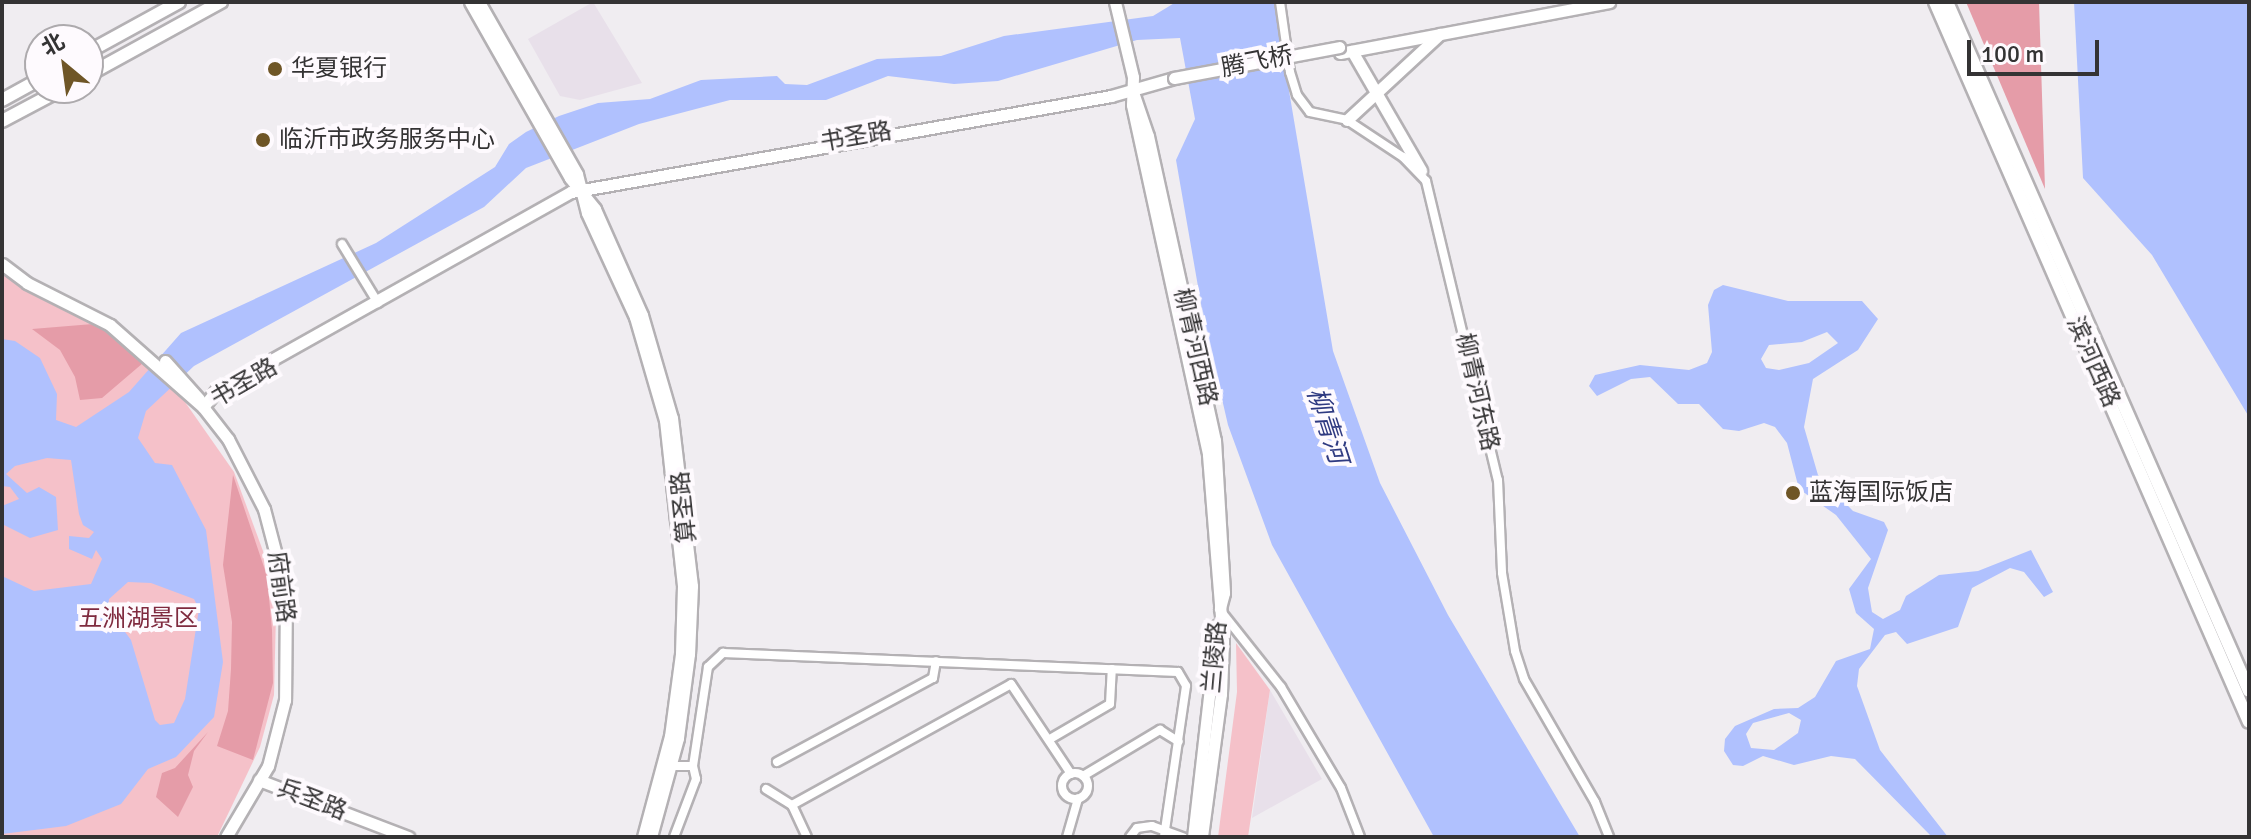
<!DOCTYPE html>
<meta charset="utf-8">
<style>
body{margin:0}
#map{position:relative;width:2251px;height:839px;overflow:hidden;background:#f0edf1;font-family:Signika,"Noto Sans SC",sans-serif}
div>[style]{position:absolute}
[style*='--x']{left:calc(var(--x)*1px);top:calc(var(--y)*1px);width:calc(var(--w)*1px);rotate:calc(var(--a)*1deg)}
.built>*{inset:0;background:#e8e0ea}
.green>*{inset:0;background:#f5c1c9}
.forest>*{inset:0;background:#e59ca8}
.water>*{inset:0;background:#b0c1fe}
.roads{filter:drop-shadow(2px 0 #b4b1b4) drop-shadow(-2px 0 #b4b1b4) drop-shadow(0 2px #b4b1b4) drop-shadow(0 -2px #b4b1b4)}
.street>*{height:8px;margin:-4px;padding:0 4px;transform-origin:4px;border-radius:4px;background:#fff}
.street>.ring{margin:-4px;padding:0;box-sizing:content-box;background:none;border:8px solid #fff;border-radius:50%}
.secondary>*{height:11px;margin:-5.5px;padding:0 5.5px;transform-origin:5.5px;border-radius:5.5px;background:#fff}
.primary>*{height:12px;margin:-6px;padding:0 6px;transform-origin:6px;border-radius:6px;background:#fff}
.bridges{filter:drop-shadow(2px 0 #b4b1b4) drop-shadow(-2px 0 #b4b1b4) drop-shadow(0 2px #b4b1b4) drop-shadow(0 -2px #b4b1b4)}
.secondary-bridge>*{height:11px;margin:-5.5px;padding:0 5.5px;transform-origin:5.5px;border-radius:5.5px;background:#fff}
.dots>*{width:22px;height:22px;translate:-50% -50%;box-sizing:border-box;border:4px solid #fefafe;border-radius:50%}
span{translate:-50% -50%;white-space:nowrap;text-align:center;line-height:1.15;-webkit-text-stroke:8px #fefafe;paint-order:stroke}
.street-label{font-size:24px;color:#343334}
.poi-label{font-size:24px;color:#343334}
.left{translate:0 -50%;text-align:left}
.park-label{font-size:24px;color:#7f2a3f}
.water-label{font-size:26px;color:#2f3a81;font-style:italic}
.frame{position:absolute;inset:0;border:4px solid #343334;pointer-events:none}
.north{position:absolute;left:24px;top:24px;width:80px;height:80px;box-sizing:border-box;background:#fefafe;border:2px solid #adaaad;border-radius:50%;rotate:331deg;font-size:22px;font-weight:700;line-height:32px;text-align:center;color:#343334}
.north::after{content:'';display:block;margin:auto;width:28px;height:36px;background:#6f5627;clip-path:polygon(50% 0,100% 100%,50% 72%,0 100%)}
.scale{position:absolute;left:1967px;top:40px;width:132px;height:36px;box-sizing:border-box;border:4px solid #343334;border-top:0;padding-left:10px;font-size:24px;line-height:28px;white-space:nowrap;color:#343334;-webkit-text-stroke:6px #fefafe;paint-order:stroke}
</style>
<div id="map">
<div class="built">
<i style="clip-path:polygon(593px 2px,642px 83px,580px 100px,560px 96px,528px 39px)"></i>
<i style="clip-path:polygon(1270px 690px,1322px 779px,1252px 818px)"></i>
</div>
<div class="green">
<i style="clip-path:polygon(2px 269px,79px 312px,140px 355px,178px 392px,234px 472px,263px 551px,276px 614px,274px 695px,260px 747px,217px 837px,2px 837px)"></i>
<i style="clip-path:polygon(1236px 643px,1270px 690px,1248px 837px,1218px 837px,1237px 692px)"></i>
</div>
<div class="forest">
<i style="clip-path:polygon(1966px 2px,2039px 2px,2045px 189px)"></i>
<i style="clip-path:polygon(93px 324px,108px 328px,143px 363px,102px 398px,80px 400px,75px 377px,60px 350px,32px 329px)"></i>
<i style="clip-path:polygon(233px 475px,267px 576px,272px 630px,273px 683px,253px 760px,217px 746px,228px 711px,231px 669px,232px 622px,223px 565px)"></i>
<i style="clip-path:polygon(208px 732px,194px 751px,188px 775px,193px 787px,178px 817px,156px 797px,162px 773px,175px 768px)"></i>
</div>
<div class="water">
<i style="clip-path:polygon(evenodd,1176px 2px,1274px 2px,1333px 351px,1380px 483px,1448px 615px,1580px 837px,1434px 837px,1272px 545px,1228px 425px,1204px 321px,1176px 160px,1195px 119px,1180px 38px,1137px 40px,998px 81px,954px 84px,888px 76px,826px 100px,730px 100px,639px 124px,526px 168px,484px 207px,194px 366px,146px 411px,138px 438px,155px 463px,172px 465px,206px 530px,223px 662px,214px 717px,176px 757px,148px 769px,121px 804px,66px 826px,2px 834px,2px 576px,34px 591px,91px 584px,102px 559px,96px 550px,92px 559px,69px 549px,69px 536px,89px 538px,94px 532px,83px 525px,79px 514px,71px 460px,47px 458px,15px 466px,6px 474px,27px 493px,39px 487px,56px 497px,58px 530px,30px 538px,2px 524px,2px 506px,19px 499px,10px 487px,2px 486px,2px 339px,15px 341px,40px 358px,57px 394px,56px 420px,76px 427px,129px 392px,181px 333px,376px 243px,495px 167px,509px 144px,526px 132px,559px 116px,598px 103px,650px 99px,701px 80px,777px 76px,785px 84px,807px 85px,877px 59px,941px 56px,1004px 36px,1153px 16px,1176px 2px,128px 582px,151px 583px,194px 599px,199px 609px,185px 699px,174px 723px,160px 725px,155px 720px,131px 640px,108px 609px,109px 599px,128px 582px)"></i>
<i style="clip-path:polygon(2074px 2px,2249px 2px,2249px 417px,2152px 255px,2083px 178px)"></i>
<i style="clip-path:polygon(evenodd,1723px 285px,1788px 301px,1862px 301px,1878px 319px,1858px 350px,1813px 379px,1804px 427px,1818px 475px,1853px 511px,1884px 522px,1888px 530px,1868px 588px,1872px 612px,1883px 619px,1900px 610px,1906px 596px,1939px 575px,1978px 571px,2031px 550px,2053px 592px,2044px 597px,2024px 572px,2010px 568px,1972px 588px,1958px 627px,1907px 644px,1896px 632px,1885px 635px,1859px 669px,1857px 686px,1880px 750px,1948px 837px,1932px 837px,1855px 759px,1831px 756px,1794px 765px,1763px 756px,1743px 766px,1733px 765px,1724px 751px,1725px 739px,1735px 726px,1774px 709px,1798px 708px,1815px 697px,1836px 661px,1870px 649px,1874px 629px,1856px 613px,1849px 589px,1871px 559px,1836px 515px,1799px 489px,1787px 443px,1775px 427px,1764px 423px,1739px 431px,1723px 429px,1699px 404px,1678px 404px,1650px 377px,1631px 379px,1597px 396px,1589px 386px,1595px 375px,1640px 365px,1689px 370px,1707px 363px,1712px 352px,1708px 305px,1714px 290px,1723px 285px,1827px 332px,1838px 343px,1809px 363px,1779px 370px,1766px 368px,1761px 359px,1769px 345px,1802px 342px,1827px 332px,1723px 285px,1789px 713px,1801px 720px,1798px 733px,1774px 750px,1751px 748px,1746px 734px,1753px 723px,1789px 713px)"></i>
</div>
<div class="roads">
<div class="street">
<i style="--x:1280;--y:2;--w:71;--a:81.9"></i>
<i style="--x:1290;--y:72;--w:24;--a:73"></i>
<i style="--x:1297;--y:95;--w:21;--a:53"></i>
<i style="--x:1310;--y:112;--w:38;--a:12"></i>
<i style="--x:1347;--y:120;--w:67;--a:33.5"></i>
<i style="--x:1403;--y:157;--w:33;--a:46"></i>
<i style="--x:1426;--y:181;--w:308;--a:76.5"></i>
<i style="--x:1498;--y:480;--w:93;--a:87.5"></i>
<i style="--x:1502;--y:573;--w:79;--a:80.5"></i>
<i style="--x:1515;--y:651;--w:29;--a:72"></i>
<i style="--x:1524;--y:679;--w:142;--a:60"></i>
<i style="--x:1595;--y:802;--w:38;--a:68"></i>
<i style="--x:342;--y:244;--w:69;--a:58.6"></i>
<i style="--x:1220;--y:610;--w:98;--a:51.6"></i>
<i style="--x:1281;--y:687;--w:117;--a:59.3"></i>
<i style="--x:1341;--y:788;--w:53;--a:68.8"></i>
<i style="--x:1050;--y:739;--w:69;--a:-30.3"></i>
<i style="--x:1110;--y:704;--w:35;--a:-87"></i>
<i style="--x:777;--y:762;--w:177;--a:-28.3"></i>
<i style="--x:933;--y:678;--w:17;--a:-80"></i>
<i style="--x:672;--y:766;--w:21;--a:0"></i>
<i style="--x:693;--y:766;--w:100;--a:-81.4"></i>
<i style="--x:708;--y:667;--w:21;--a:-43"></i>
<i style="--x:723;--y:653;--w:455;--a:2.4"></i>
<i style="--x:1178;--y:672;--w:16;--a:60"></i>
<i style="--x:1186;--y:686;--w:153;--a:98.3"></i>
<i class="ring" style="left:1062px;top:773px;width:18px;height:18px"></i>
<i style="--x:1083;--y:776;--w:90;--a:-30.9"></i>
<i style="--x:1160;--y:730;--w:22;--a:32"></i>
<i style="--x:766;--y:789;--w:31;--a:32"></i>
<i style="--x:792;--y:805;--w:35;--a:65"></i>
<i style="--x:792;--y:805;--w:250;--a:-28.9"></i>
<i style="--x:1011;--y:684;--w:108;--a:56.3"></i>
<i style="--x:674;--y:837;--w:62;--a:-69.2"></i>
<i style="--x:696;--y:779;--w:13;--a:-103"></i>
<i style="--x:1067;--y:837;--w:40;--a:-74"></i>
<i style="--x:1130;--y:837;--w:11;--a:-52"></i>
<i style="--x:1137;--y:828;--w:15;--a:-8"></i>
<i style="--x:1152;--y:826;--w:33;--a:20"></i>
</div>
<div class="secondary">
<i style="--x:470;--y:2;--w:202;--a:60.4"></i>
<i style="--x:570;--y:178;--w:40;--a:51"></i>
<i style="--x:595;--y:209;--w:116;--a:66.1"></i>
<i style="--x:642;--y:315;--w:107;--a:73.8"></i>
<i style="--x:672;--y:418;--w:169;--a:83.2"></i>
<i style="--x:692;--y:586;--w:68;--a:92.5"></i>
<i style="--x:689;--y:654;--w:85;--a:97.5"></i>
<i style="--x:678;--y:738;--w:103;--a:105.3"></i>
<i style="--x:479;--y:2;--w:198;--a:60.3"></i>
<i style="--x:577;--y:174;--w:40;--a:75.6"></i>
<i style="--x:587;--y:213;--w:115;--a:65.2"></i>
<i style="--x:635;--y:317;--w:107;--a:73.8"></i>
<i style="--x:665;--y:420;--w:167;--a:83.8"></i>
<i style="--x:683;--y:586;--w:68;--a:91.7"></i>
<i style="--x:681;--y:654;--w:83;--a:97.6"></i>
<i style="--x:670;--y:736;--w:105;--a:105"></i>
<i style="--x:1115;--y:2;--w:77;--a:76.5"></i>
<i style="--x:1133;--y:77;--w:28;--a:92"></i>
<i style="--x:1132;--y:105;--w:358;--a:77.7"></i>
<i style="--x:1208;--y:455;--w:187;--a:85.4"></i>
<i style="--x:1223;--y:641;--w:53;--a:92.2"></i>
<i style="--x:1221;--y:694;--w:144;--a:97.6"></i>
<i style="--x:1352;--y:51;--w:138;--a:59.9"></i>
<i style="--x:1340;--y:53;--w:274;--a:-10.7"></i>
<i style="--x:1133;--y:92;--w:46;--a:71.2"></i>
<i style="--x:1148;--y:136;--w:311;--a:77.6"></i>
<i style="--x:1215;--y:440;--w:153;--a:86.6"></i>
<i style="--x:1224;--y:593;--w:16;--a:105"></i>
<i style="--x:1347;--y:120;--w:127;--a:-42.8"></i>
<i style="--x:2;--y:264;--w:31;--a:37"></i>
<i style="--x:27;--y:283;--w:93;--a:26.8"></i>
<i style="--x:110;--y:325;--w:124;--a:41.4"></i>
<i style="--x:203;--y:407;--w:41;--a:52"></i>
<i style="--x:228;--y:439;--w:79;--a:62.8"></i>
<i style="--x:264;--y:509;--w:87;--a:75.3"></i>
<i style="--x:286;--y:593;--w:107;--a:90.5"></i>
<i style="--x:285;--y:700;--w:68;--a:104.4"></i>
<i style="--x:268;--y:766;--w:82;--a:120.6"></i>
<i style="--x:165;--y:361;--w:51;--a:48.2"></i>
<i style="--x:203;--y:407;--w:21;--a:-51"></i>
<i style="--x:216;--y:391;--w:407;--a:-29.3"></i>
<i style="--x:571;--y:192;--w:548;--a:-10.08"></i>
<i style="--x:1111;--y:96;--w:66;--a:-15.9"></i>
<i style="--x:259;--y:780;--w:160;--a:20.9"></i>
<i style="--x:1193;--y:837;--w:213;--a:-83.5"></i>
</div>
<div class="primary">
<i style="--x:1935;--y:2;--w:785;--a:66.44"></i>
<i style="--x:1947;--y:2;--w:752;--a:66.33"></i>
<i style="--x:88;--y:52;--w:104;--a:-28.8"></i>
<i style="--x:88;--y:75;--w:152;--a:-28.8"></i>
<i style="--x:2;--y:100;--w:43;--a:-28.9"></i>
<i style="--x:2;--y:121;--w:70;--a:-28"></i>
</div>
</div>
<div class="bridges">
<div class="secondary-bridge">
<i style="--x:1174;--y:78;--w:168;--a:-10.6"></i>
</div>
</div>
<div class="dots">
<i style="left:275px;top:69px;background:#6f5627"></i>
<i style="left:263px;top:140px;background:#6f5627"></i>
<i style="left:1793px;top:493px;background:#6f5627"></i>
</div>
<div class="street-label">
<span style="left:1257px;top:62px;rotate:-11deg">腾飞桥</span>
<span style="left:856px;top:137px;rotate:-10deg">书圣路</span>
<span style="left:1195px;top:347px;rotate:77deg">柳青河西路</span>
<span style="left:2093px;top:362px;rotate:66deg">滨河西路</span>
<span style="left:244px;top:383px;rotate:-30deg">书圣路</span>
<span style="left:1477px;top:392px;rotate:77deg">柳青河东路</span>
<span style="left:684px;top:507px;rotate:-96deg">算圣路</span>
<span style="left:281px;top:587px;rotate:82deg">府前路</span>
<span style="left:1215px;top:657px;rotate:-85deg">兰陵路</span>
<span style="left:312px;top:800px;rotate:21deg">兵圣路</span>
</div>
<div class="poi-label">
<span class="left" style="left:291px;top:69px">华夏银行</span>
<span class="left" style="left:279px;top:140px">临沂市政务服务中心</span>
<span class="left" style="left:1809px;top:493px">蓝海国际饭店</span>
</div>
<div class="park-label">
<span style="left:138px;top:619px">五洲湖景区</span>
</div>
<div class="water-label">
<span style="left:1326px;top:426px;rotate:72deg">柳青河</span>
</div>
<div class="frame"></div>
<div class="north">北</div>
<div class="scale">100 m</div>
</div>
